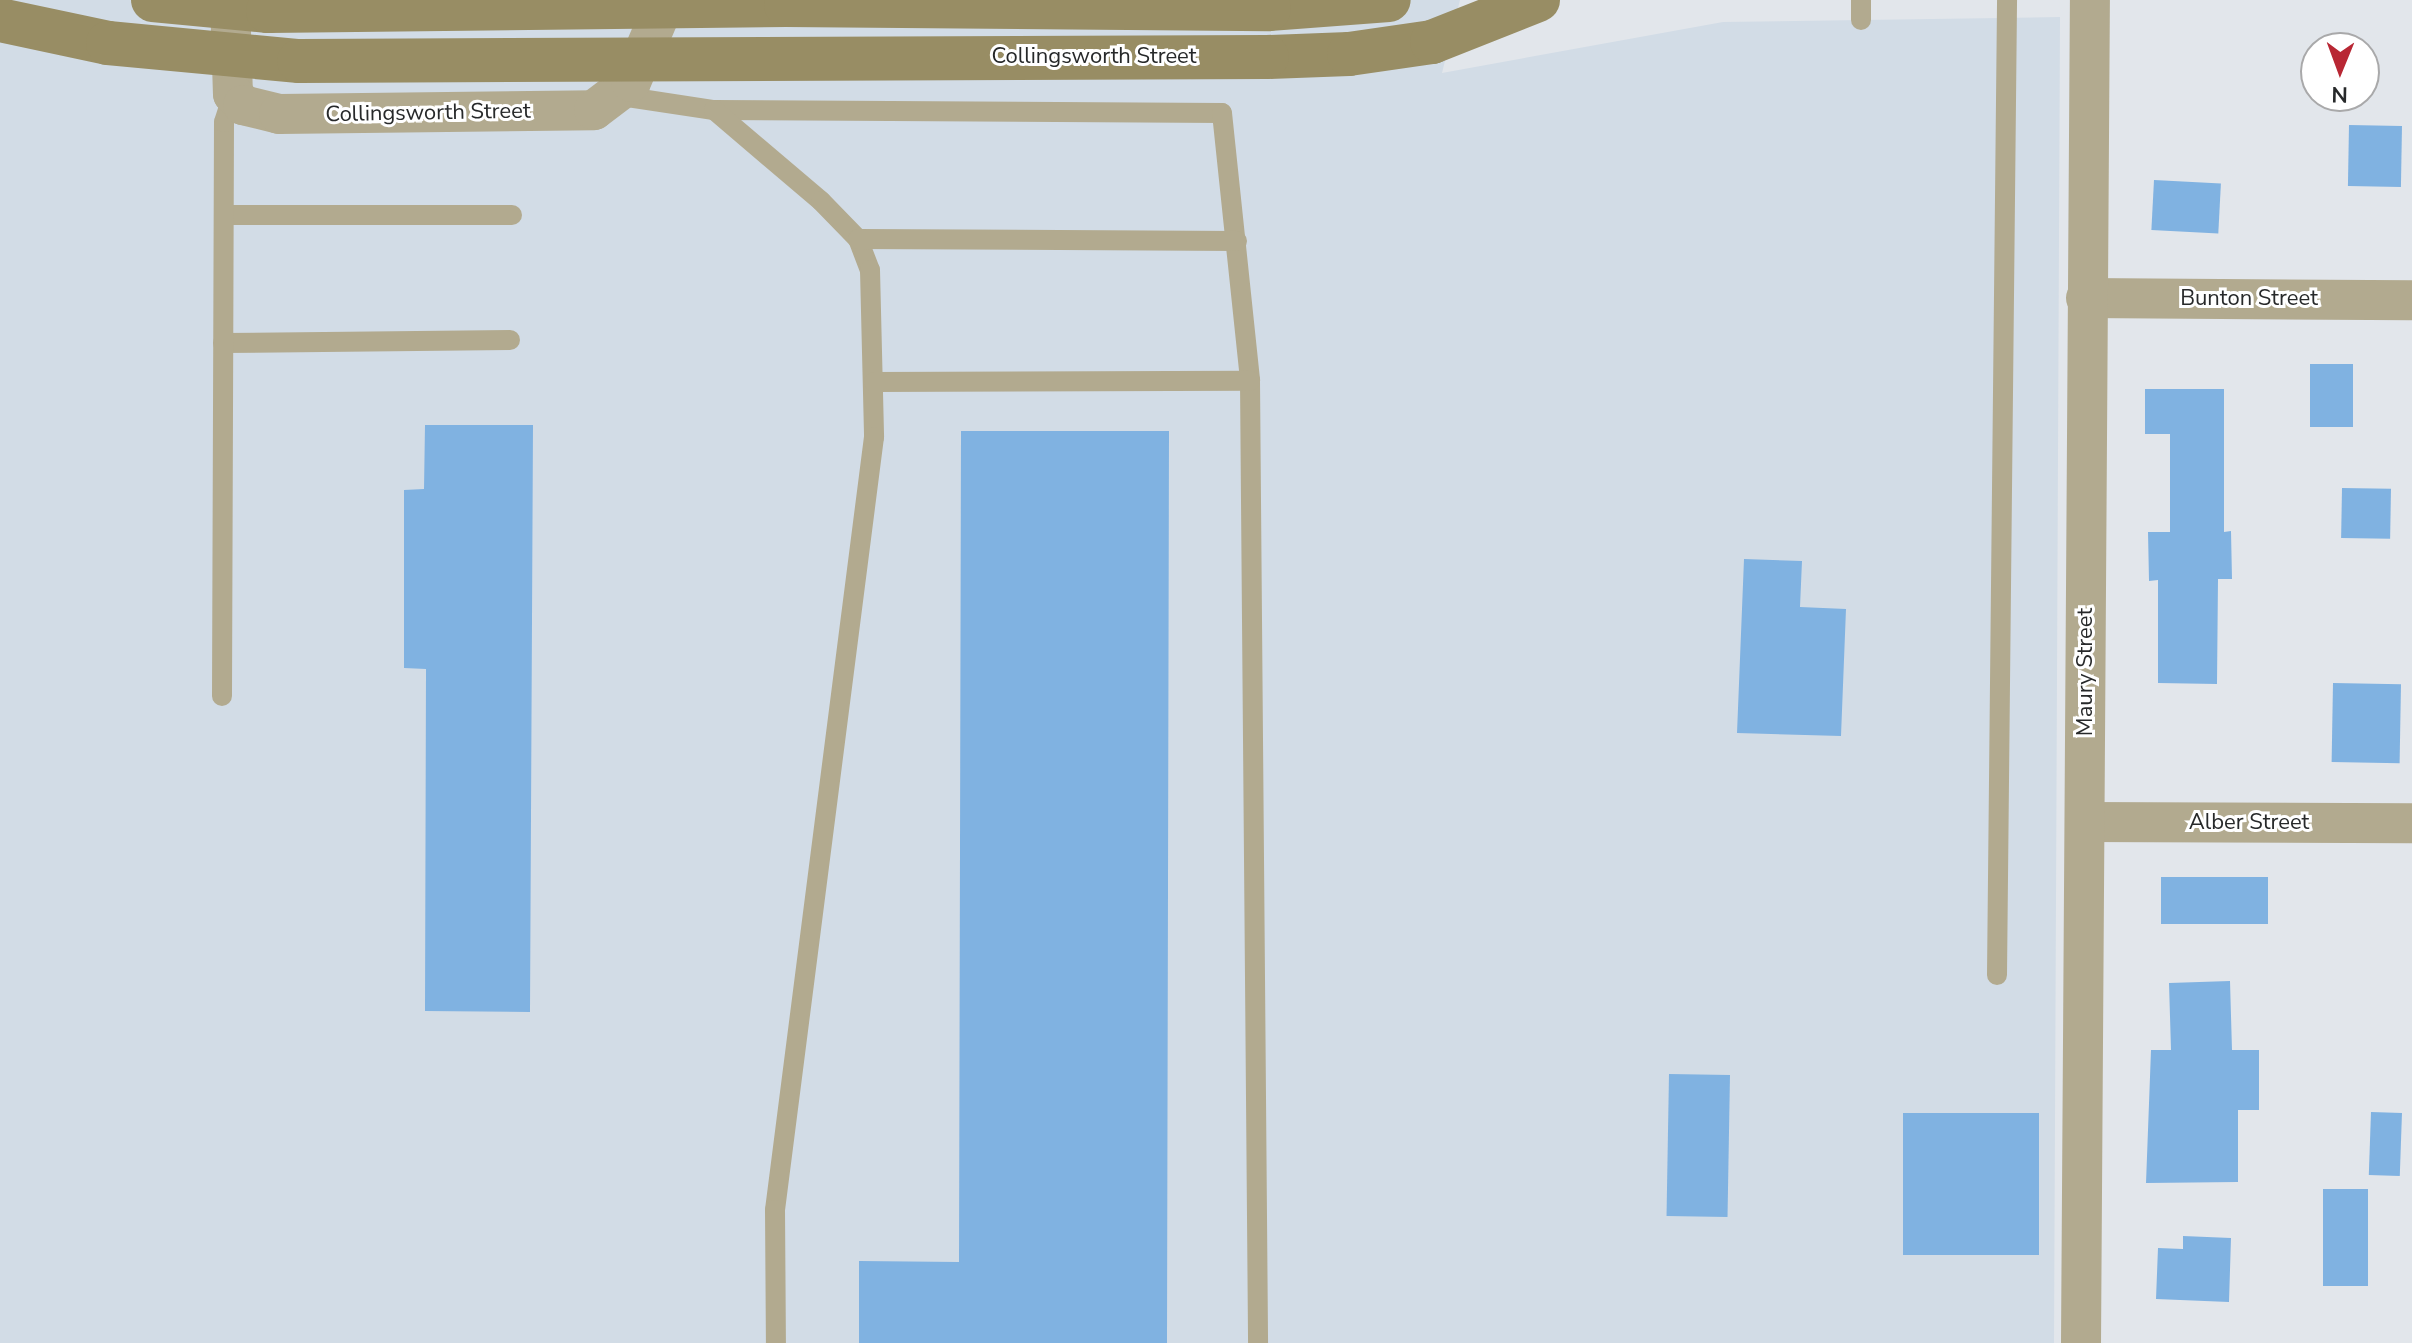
<!DOCTYPE html>
<style>
body{margin:0}
#map{position:relative;width:2412px;height:1343px;overflow:hidden;background:#e2e6eb;font-family:"Nunito Sans",sans-serif}
div>[style]{position:absolute}
[style*='--x']{left:calc(var(--x)*1px);top:calc(var(--y)*1px);width:calc(var(--w)*1px);rotate:calc(var(--a)*1deg)}
.built>*{inset:0;background:#d2dce6}
.building>*{inset:0;background:#80b2e1;transform-origin:0 0}
.service>*{height:20px;margin:-10px;padding:0 10px;transform-origin:10px;border-radius:10px;background:#b2aa8f}
.minor>*{height:40px;margin:-20px;padding:0 20px;transform-origin:20px;border-radius:20px;background:#b2aa8f}
.secondary>*{height:44px;margin:-22px;padding:0 22px;transform-origin:22px;border-radius:22px;background:#988d64}
.secondary-bridge>*{height:44px;margin:-22px;padding:0 22px;transform-origin:22px;border-radius:22px;background:#988d64}
span{translate:-50% -50%;white-space:nowrap;text-align:center;line-height:1.15;-webkit-text-stroke:6px #fff;paint-order:stroke}
.street-label{font-size:22px;color:#27292a}
.north{position:absolute;left:2300px;top:32px;width:80px;height:80px;box-sizing:border-box;background:#fff;border:2px solid #a9a9aa;border-radius:50%;rotate:181deg;font-size:22px;font-weight:700;line-height:32px;text-align:center;color:#27292a}
.north::after{content:'';display:block;margin:auto;width:28px;height:36px;background:#b82734;clip-path:polygon(50% 0,100% 100%,50% 72%,0 100%)}
</style>
<div id="map">
<div class="built">
<i style="clip-path:polygon(0 0,1460px 0,1442px 73px,1723px 22px,2060px 17px,2054px 1343px,0 1343px)"></i>
</div>
<div class="building">
<i style="left:2349px;top:125px;width:53px;height:61px;rotate:1deg"></i>
<i style="left:2154px;top:180px;width:67px;height:50px;rotate:3deg"></i>
<i style="left:2310px;top:364px;width:43px;height:63px"></i>
<i style="clip-path:polygon(2145px 389px,2224px 389px,2224px 532px,2231px 531px,2232px 579px,2218px 579px,2217px 684px,2158px 683px,2158px 580px,2149px 581px,2148px 532px,2170px 532px,2170px 434px,2145px 434px)"></i>
<i style="clip-path:polygon(425px 425px,533px 425px,530px 1012px,425px 1011px,426px 669px,404px 668px,404px 490px,424px 489px)"></i>
<i style="clip-path:polygon(961px 431px,1169px 431px,1167px 1343px,859px 1343px,859px 1261px,959px 1262px)"></i>
<i style="left:2342px;top:488px;width:49px;height:50px;rotate:1deg"></i>
<i style="clip-path:polygon(1744px 559px,1802px 561px,1800px 607px,1846px 609px,1841px 736px,1737px 733px)"></i>
<i style="left:2333px;top:683px;width:68px;height:79px;rotate:1deg"></i>
<i style="left:2161px;top:877px;width:107px;height:47px"></i>
<i style="clip-path:polygon(2230px 981px,2232px 1050px,2259px 1050px,2259px 1110px,2238px 1110px,2238px 1182px,2146px 1183px,2151px 1050px,2171px 1050px,2169px 983px)"></i>
<i style="left:1669px;top:1074px;width:61px;height:142px;rotate:1deg"></i>
<i style="left:2371px;top:1112px;width:31px;height:63px;rotate:2deg"></i>
<i style="left:1903px;top:1113px;width:136px;height:142px"></i>
<i style="left:2323px;top:1189px;width:45px;height:97px"></i>
<i style="clip-path:polygon(2183px 1236px,2231px 1238px,2229px 1302px,2156px 1299px,2158px 1248px,2183px 1249px)"></i>
</div>
<div class="service">
<i style="--x:1861;--y:0;--w:20;--a:90"></i>
<i style="--x:621;--y:96;--w:94;--a:8.6"></i>
<i style="--x:714;--y:110;--w:508;--a:0.34"></i>
<i style="--x:1222;--y:113;--w:269;--a:84"></i>
<i style="--x:1250;--y:381;--w:962;--a:89.52"></i>
<i style="--x:714;--y:110;--w:140;--a:40.4"></i>
<i style="--x:821;--y:201;--w:53;--a:45.8"></i>
<i style="--x:858;--y:239;--w:33;--a:69"></i>
<i style="--x:870;--y:270;--w:167;--a:88.6"></i>
<i style="--x:874;--y:437;--w:779;--a:97.3"></i>
<i style="--x:775;--y:1210;--w:133;--a:89.6"></i>
<i style="--x:224;--y:215;--w:288;--a:0"></i>
<i style="--x:858;--y:239;--w:379;--a:0.3"></i>
<i style="--x:223;--y:343;--w:287;--a:-0.6"></i>
<i style="--x:874;--y:382;--w:376;--a:-0.2"></i>
<i style="--x:222;--y:696;--w:574;--a:-89.8"></i>
<i style="--x:224;--y:122;--w:29;--a:-72"></i>
<i style="--x:1997;--y:975;--w:975;--a:-89.41"></i>
</div>
<div class="minor">
<i style="--x:230;--y:0;--w:94;--a:88.2"></i>
<i style="--x:233;--y:94;--w:15;--a:48"></i>
<i style="--x:243;--y:105;--w:37;--a:14"></i>
<i style="--x:279;--y:114;--w:315;--a:-0.7"></i>
<i style="--x:594;--y:110;--w:46;--a:-37.1"></i>
<i style="--x:631;--y:82;--w:89;--a:-66.9"></i>
<i style="--x:2086;--y:298;--w:326;--a:0.4"></i>
<i style="--x:2086;--y:822;--w:326;--a:0.2"></i>
<i style="--x:2081;--y:1343;--w:1343;--a:-89.62"></i>
</div>
<div class="secondary">
<i style="--x:1269;--y:9;--w:120;--a:-4.3"></i>
<i style="--x:1267;--y:57;--w:82;--a:-2.1"></i>
<i style="--x:1349;--y:54;--w:84;--a:-8.2"></i>
<i style="--x:1432;--y:42;--w:114;--a:-21.6"></i>
</div>
<div class="secondary-bridge">
<i style="--x:153;--y:0;--w:116;--a:5.5"></i>
<i style="--x:268;--y:11;--w:518;--a:-0.66"></i>
<i style="--x:786;--y:5;--w:483;--a:0.5"></i>
<i style="--x:0;--y:20;--w:110;--a:12"></i>
<i style="--x:108;--y:43;--w:192;--a:5.4"></i>
<i style="--x:299;--y:61;--w:968;--a:-0.24"></i>
</div>
<div class="street-label">
<span style="left:1094px;top:57px">Collingsworth Street</span>
<span style="left:428px;top:113px;rotate:-1deg">Collingsworth Street</span>
<span style="left:2249px;top:299px">Bunton Street</span>
<span style="left:2086px;top:672px;rotate:-90deg">Maury Street</span>
<span style="left:2249px;top:823px">Alber Street</span>
</div>
<div class="north">N</div>
</div>
